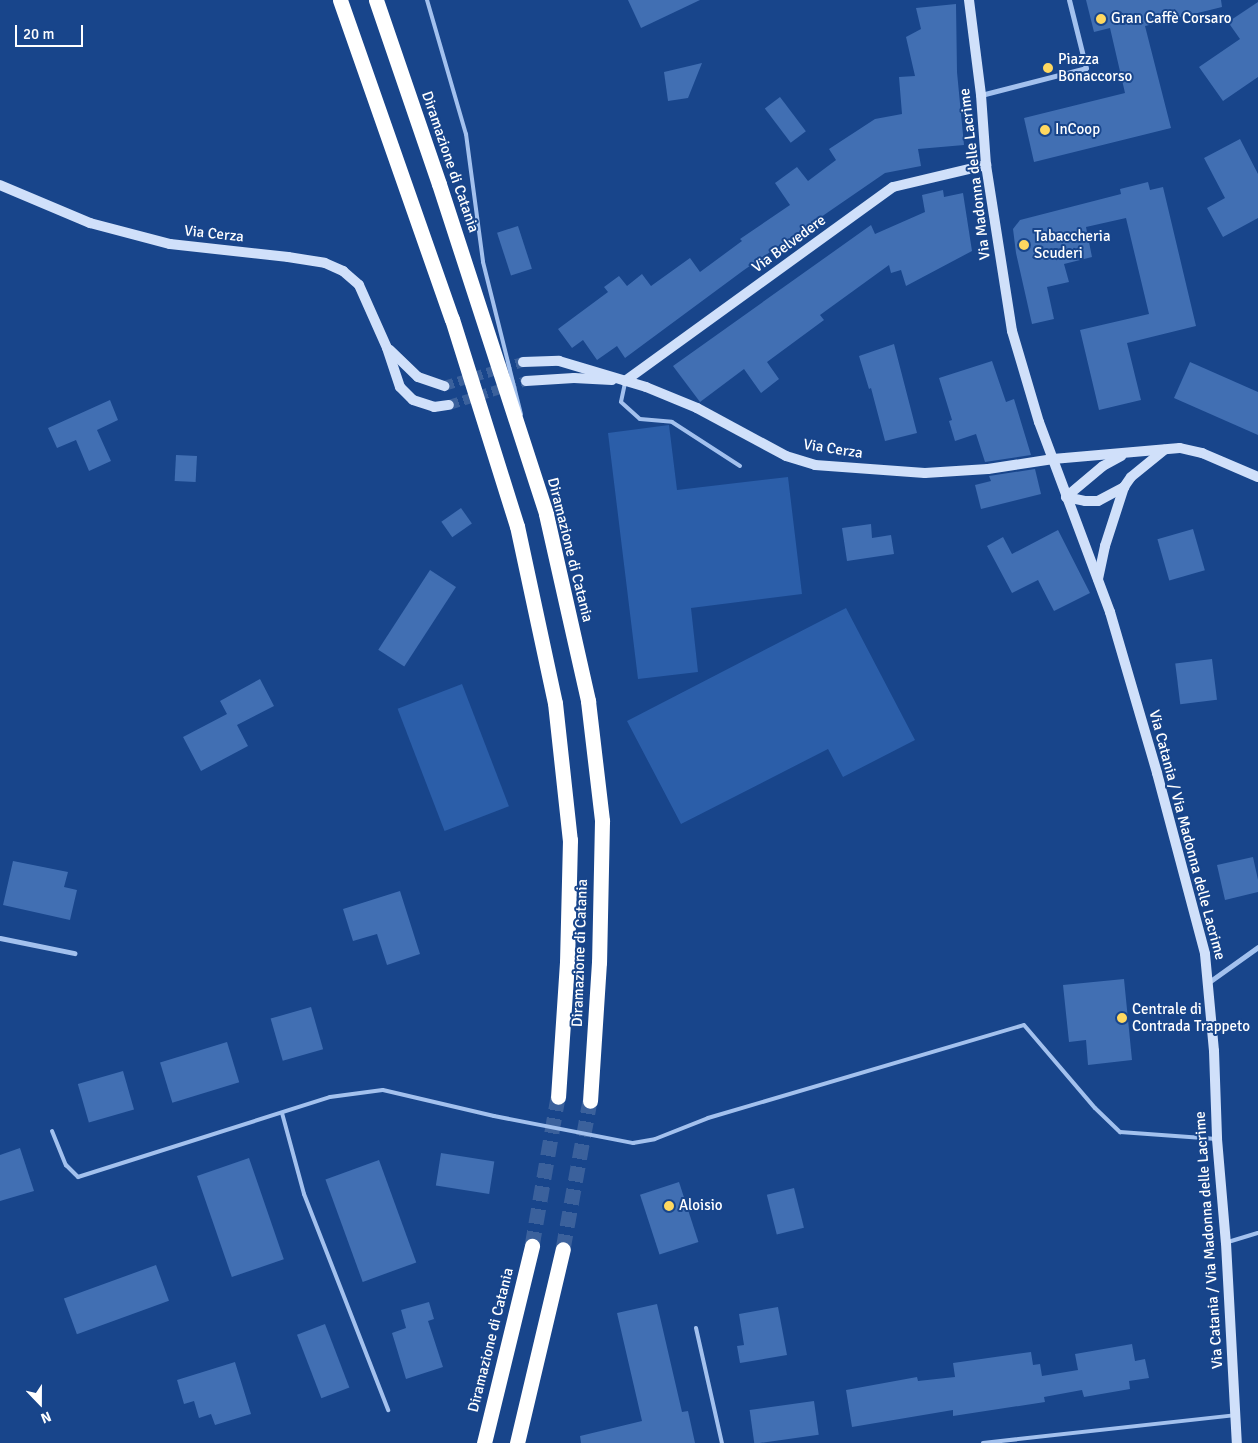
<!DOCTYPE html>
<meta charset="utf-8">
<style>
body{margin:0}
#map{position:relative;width:1258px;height:1443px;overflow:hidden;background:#18458b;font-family:Signika,sans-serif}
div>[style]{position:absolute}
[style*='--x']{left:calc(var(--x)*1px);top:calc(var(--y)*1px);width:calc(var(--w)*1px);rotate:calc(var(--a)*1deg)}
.green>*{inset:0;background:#2b5ea9;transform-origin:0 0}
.building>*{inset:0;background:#416fb3;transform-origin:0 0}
.secondary-tunnel>*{height:10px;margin-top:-5px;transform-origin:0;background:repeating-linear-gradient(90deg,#3b619c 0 10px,transparent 0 15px)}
.highway-tunnel>*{height:15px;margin-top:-7.5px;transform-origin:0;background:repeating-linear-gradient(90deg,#3b619c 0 15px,transparent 0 23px)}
.lane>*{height:4px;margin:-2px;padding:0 2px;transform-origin:2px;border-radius:2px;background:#a3c1ee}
.street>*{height:5px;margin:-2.5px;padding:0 2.5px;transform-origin:2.5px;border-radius:2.5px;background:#a3c1ee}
.secondary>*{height:10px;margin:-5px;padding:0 5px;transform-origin:5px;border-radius:5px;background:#d0e0fa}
.highway>*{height:15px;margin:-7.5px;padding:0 7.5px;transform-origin:7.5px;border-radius:7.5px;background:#fff}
.dots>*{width:14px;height:14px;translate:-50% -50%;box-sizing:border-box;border:2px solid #18458b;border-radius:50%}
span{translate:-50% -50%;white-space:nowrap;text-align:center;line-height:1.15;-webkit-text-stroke:4px #18458b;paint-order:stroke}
.poi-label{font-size:15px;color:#fff}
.left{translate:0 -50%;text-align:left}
.street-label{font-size:15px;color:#fff}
.north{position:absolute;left:15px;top:1378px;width:50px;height:50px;-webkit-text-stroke:4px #18458b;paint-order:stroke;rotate:158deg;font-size:14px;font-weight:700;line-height:20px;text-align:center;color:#fff}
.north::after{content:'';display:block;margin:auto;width:18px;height:22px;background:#fff;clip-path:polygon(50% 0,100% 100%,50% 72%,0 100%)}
.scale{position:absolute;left:15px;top:25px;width:68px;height:22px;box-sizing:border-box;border:2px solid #fff;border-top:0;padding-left:6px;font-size:15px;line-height:18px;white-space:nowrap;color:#fff;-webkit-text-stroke:4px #18458b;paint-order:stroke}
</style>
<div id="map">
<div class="green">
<i style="clip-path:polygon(669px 425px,677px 490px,788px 477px,802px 594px,691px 608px,698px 672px,638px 679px,608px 433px)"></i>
<i style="clip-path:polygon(846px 608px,915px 740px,843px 777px,828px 749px,681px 824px,627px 721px)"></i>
<i style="left:462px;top:684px;width:131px;height:69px;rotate:69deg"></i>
</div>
<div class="building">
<i style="clip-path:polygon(628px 0,700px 0,641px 28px)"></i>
<i style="clip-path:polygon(1086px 0,1221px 0,1222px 7px,1145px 26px,1171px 128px,1034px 162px,1024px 118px,1125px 93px,1110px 28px,1094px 32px)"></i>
<i style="clip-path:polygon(1258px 2px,1258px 77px,1223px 101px,1199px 67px,1240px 39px,1228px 22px)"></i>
<i style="clip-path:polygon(956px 4px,957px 72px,964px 145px,918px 149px,921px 166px,885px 173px,744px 270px,625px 358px,617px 346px,597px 360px,583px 340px,572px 348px,558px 329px,608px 292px,604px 287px,619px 276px,627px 286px,642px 274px,651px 286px,690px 258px,700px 272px,742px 241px,740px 239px,790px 205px,775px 183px,797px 167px,808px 181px,836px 160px,829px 149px,875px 119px,902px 114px,899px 77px,915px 76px,906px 37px,921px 29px,916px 8px)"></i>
<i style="clip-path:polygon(702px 63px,688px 98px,668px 101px,664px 72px)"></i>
<i style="left:780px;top:97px;width:43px;height:19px;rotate:53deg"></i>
<i style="clip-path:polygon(1240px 139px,1258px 174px,1258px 218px,1223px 237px,1207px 208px,1225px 198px,1204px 158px)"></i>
<i style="clip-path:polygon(1148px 182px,1150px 190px,1163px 187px,1196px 326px,1127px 343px,1141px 400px,1099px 410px,1080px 330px,1149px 314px,1126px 218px,1086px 227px,1092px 257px,1064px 264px,1069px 282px,1047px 287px,1054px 319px,1032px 324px,1016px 253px,1013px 229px,1020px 220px,1121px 194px,1120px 189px)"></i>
<i style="clip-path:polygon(943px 190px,944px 197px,963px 193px,972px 251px,906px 286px,901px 270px,891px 273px,889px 265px,820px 315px,824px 320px,767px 362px,779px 379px,761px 393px,744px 369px,700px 402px,673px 366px,871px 225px,875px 234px,925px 212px,922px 195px)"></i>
<i style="left:518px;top:226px;width:45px;height:22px;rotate:72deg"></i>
<i style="clip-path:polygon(894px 344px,917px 433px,885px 441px,871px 388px,869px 389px,859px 356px)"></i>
<i style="clip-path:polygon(992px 361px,1006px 402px,1014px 399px,1031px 455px,985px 462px,976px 434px,955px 441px,949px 421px,952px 420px,939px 378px)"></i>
<i style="clip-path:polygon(1190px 362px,1258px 392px,1258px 435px,1174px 398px)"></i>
<i style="clip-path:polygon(110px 400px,118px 420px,97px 430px,111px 461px,89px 471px,76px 440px,57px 448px,48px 428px)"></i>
<i style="left:176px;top:455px;width:21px;height:26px;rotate:3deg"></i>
<i style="clip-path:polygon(1035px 469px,1041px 494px,981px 509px,975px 485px,991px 481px,989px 476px)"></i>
<i style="left:461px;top:508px;width:19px;height:24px;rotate:55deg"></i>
<i style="clip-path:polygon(871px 524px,872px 538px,891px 535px,894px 554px,847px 561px,842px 528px)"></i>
<i style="left:1193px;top:529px;width:43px;height:37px;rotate:74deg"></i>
<i style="clip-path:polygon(1058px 530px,1090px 593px,1054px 611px,1038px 580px,1012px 593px,987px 546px,1003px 537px,1012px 554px)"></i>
<i style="left:430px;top:570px;width:31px;height:95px;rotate:33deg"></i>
<i style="left:1212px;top:659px;width:41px;height:37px;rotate:83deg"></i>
<i style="clip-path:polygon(260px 679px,274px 706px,237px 725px,248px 746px,201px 771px,183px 737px,227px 714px,220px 701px)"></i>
<i style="clip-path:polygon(1253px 857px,1258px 880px,1258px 892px,1225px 900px,1217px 865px)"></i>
<i style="clip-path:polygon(13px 861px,68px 872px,64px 887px,77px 890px,70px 920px,3px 905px)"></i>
<i style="clip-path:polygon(400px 891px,420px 954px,387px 965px,377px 934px,353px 941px,343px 909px)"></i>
<i style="clip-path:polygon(1124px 979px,1132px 1060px,1088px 1065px,1086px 1040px,1069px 1042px,1063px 985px)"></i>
<i style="left:311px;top:1007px;width:44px;height:42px;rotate:74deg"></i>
<i style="left:227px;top:1042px;width:42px;height:70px;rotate:73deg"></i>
<i style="left:123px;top:1071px;width:40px;height:47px;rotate:74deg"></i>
<i style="clip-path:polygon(20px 1148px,34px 1191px,0 1201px,0 1155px)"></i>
<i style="left:441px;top:1153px;width:54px;height:33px;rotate:9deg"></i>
<i style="left:249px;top:1158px;width:107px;height:55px;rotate:71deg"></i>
<i style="left:379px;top:1160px;width:109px;height:57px;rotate:70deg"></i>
<i style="left:679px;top:1182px;width:63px;height:41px;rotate:72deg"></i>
<i style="left:794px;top:1188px;width:41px;height:28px;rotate:76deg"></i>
<i style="left:156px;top:1265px;width:38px;height:98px;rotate:70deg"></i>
<i style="clip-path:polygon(429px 1302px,434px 1319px,428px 1321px,443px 1367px,406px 1379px,392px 1333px,406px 1328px,401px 1310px)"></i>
<i style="clip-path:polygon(657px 1304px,682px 1412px,688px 1411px,695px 1443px,581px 1443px,580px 1436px,642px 1421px,617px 1313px)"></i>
<i style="clip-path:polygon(778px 1307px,787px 1355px,740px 1363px,737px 1346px,744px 1345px,739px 1314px)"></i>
<i style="left:325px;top:1324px;width:68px;height:30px;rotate:69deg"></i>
<i style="clip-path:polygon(1132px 1344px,1135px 1361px,1145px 1359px,1149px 1378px,1129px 1381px,1130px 1389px,1084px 1397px,1082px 1390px,1044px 1397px,1045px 1402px,953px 1416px,953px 1410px,852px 1427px,846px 1390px,917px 1377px,918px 1381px,955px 1377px,953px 1363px,1031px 1352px,1033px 1365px,1040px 1364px,1042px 1376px,1078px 1370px,1075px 1354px)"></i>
<i style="clip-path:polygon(235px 1362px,251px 1414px,215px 1425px,211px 1414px,199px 1418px,194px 1401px,184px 1404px,177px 1380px)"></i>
<i style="left:814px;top:1401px;width:34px;height:65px;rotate:82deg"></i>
</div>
<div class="secondary-tunnel">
<i style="--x:444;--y:386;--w:83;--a:-16.9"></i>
<i style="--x:449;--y:405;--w:81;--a:-17.3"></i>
</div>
<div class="highway-tunnel">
<i style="--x:532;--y:1246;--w:151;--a:-80.1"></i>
<i style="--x:563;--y:1249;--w:150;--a:-79.7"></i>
</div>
<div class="lane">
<i style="--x:427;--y:0;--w:140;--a:73.8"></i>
<i style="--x:466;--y:134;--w:129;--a:82.4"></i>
<i style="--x:483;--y:262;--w:157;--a:76"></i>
<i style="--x:625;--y:383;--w:19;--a:102"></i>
<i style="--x:621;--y:402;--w:25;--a:42"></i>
<i style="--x:640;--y:419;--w:32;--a:5"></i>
<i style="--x:672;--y:422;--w:81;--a:32.9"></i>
<i style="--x:282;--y:1113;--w:84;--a:74.8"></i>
<i style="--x:304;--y:1194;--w:232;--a:68.7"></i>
<i style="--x:52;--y:1131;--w:37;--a:68"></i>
<i style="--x:66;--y:1165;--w:17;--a:45"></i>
<i style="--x:78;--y:1177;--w:264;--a:-17.6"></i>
<i style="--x:330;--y:1097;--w:53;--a:-7.5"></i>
<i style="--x:383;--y:1090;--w:114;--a:13.2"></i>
<i style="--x:494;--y:1116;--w:142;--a:11"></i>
<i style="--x:633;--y:1143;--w:22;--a:-10"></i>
<i style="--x:655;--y:1139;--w:57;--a:-21.6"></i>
<i style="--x:708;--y:1118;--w:329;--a:-16.4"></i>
<i style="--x:1024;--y:1025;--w:109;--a:49.5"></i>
<i style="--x:1095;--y:1108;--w:35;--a:44"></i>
<i style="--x:1120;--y:1132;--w:97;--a:4.1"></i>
<i style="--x:1228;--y:1242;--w:31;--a:-17"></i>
<i style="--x:696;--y:1328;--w:118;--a:77.3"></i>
<i style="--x:983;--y:1443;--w:254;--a:-6.3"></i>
</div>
<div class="street">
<i style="--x:981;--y:95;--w:108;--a:-14.4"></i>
<i style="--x:1086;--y:68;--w:70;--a:-104"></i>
<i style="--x:0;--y:938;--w:76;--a:11.5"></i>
<i style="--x:1209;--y:982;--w:60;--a:-35.5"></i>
</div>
<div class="secondary">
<i style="--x:969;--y:0;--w:96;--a:82.8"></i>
<i style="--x:981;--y:95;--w:70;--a:85.9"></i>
<i style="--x:986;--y:165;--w:168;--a:81.1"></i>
<i style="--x:1012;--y:331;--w:95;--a:73.5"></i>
<i style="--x:1039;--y:422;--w:203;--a:69.5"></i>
<i style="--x:1110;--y:612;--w:168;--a:73.7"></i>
<i style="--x:1157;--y:773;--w:187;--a:75.1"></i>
<i style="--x:1205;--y:954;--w:97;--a:84.7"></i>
<i style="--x:1214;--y:1051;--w:88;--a:88"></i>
<i style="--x:1217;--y:1139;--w:104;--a:85.1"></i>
<i style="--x:1226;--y:1243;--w:200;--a:86.9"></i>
<i style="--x:0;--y:185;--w:98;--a:22.9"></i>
<i style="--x:90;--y:223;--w:83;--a:14.7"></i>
<i style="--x:170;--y:244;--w:119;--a:6.3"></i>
<i style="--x:288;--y:257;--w:37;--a:9"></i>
<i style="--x:325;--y:263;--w:20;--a:24"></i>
<i style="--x:343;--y:271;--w:21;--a:41"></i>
<i style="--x:359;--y:285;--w:69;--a:66"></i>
<i style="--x:387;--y:348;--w:41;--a:71.6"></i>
<i style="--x:400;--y:387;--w:18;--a:45"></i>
<i style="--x:413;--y:400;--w:22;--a:18"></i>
<i style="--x:434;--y:407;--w:15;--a:-8"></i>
<i style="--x:390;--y:350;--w:39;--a:44"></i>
<i style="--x:418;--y:377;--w:28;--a:19"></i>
<i style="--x:523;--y:362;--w:36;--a:-2"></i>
<i style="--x:559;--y:361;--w:91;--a:16.6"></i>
<i style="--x:646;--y:387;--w:55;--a:22.4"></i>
<i style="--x:697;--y:408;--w:101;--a:28.3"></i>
<i style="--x:786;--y:456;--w:30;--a:17"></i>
<i style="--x:815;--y:465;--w:110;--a:4.2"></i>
<i style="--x:925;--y:473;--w:63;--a:-3.6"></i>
<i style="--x:988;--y:469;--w:66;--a:-8.7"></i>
<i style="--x:1053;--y:459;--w:127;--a:-5"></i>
<i style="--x:1180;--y:448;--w:23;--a:13"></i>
<i style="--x:1202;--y:453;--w:61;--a:23.2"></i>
<i style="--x:526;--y:381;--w:48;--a:-3.6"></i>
<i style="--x:574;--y:378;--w:38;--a:3"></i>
<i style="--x:625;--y:381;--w:331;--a:-35.9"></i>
<i style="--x:893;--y:187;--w:96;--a:-13.3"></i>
<i style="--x:1066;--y:497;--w:48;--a:-40"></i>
<i style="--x:1103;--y:466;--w:21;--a:-29"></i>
<i style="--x:1066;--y:497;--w:19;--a:12"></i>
<i style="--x:1085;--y:501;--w:13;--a:0"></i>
<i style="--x:1098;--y:501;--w:30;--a:-28"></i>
<i style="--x:1098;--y:579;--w:34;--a:-78"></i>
<i style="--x:1105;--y:546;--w:62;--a:-72.1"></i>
<i style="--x:1124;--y:487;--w:12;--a:-55"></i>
<i style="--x:1131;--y:477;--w:43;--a:-39.3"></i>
</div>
<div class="highway">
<i style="--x:340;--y:0;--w:338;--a:70.7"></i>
<i style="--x:452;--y:319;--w:217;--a:72.6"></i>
<i style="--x:517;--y:526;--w:181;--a:77.9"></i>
<i style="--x:555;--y:703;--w:138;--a:83.8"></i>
<i style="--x:570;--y:840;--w:122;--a:91.4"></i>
<i style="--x:567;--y:962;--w:135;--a:93.8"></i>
<i style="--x:376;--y:0;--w:194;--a:71.1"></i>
<i style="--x:439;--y:184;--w:347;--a:72"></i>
<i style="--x:546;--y:514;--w:192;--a:77.3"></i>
<i style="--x:588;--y:701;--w:121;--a:83.3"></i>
<i style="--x:602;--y:821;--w:141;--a:91.2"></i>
<i style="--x:599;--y:962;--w:139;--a:93.7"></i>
<i style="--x:484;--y:1443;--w:203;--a:-76.3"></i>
<i style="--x:517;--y:1443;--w:199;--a:-76.7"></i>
</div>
<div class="dots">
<i style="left:1101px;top:19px;background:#ffd860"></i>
<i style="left:1048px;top:68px;background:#ffd860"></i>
<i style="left:1045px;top:130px;background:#ffd860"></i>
<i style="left:1024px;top:245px;background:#ffd860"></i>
<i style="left:1122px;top:1018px;background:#ffd860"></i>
<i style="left:669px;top:1206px;background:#ffd860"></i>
</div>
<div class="poi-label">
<span class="left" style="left:1111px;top:19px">Gran Caffè Corsaro</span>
<span class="left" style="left:1058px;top:68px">Piazza<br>Bonaccorso</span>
<span class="left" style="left:1055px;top:130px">InCoop</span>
<span class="left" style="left:1034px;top:245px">Tabaccheria<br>Scuderi</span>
<span class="left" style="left:1132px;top:1018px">Centrale di<br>Contrada Trappeto</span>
<span class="left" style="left:679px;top:1206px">Aloisio</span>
</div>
<div class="street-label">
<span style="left:450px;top:162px;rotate:71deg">Diramazione di Catania</span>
<span style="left:975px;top:174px;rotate:-97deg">Via Madonna delle Lacrime</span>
<span style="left:214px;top:234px;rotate:6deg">Via Cerza</span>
<span style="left:789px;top:244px;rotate:-36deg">Via Belvedere</span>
<span style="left:833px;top:449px;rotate:9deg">Via Cerza</span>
<span style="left:570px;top:550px;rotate:76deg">Diramazione di Catania</span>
<span style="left:1187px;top:835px;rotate:75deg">Via Catania / Via Madonna delle Lacrime</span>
<span style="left:580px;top:953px;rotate:-88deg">Diramazione di Catania</span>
<span style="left:1209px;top:1240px;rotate:-94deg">Via Catania / Via Madonna delle Lacrime</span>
<span style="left:491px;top:1340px;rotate:-76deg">Diramazione di Catania</span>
</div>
<div class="north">N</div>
<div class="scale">20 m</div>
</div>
